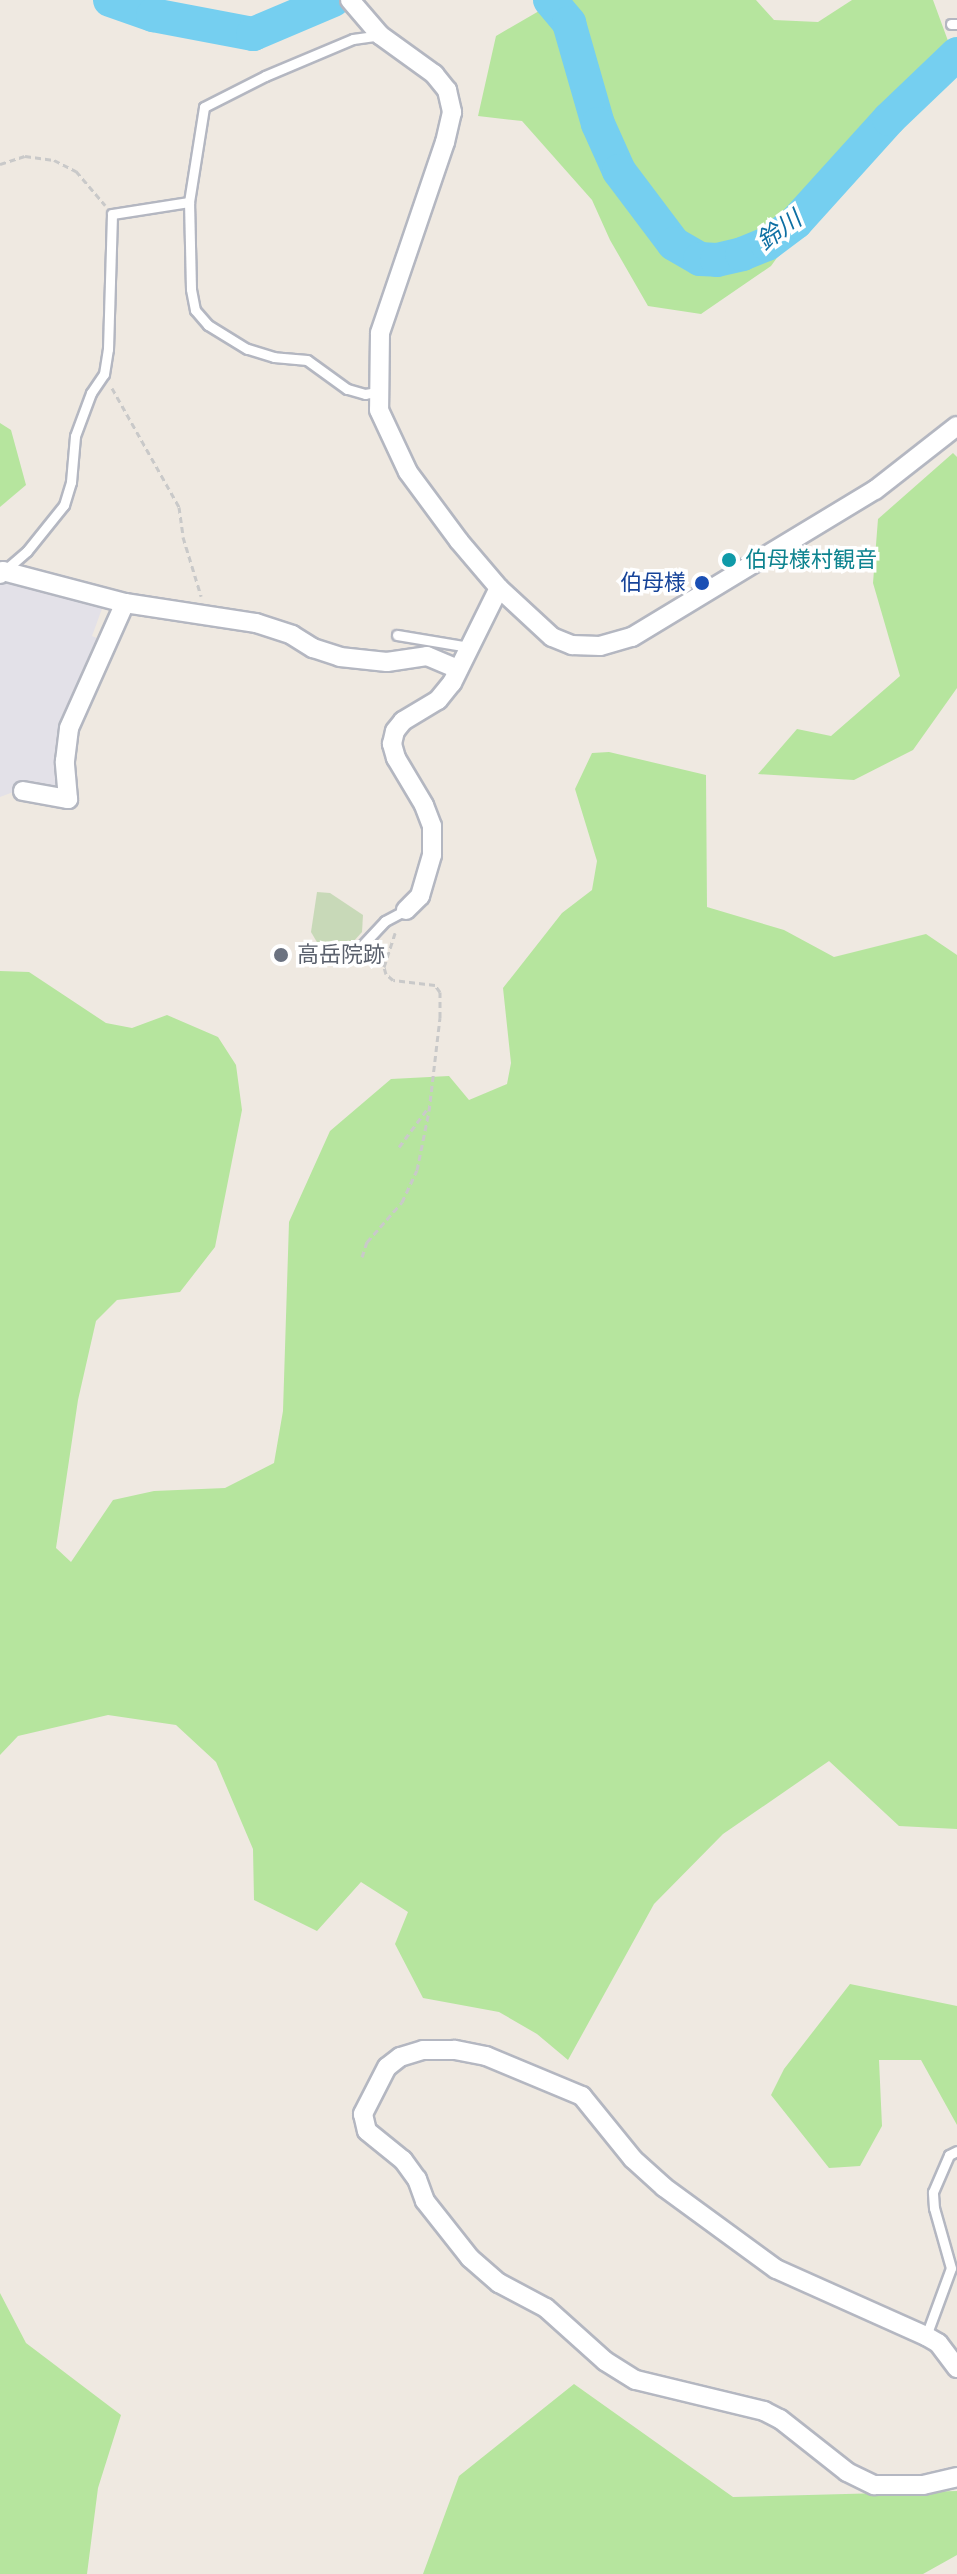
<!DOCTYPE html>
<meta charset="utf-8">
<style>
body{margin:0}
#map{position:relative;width:957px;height:2574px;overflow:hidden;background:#efe9e1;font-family:Figtree,"Noto Sans JP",sans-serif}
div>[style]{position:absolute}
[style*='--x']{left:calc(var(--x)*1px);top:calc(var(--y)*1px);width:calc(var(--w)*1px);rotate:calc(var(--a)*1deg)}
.industrial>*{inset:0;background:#e3e1e8}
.green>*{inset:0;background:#b6e59e}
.cemetery>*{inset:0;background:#c8d9b8}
.river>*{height:34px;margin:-17px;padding:0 17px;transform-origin:17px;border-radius:17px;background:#75cff0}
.path>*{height:3px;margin-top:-1.5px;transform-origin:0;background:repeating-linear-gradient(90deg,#c9c9c9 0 6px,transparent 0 10px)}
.roads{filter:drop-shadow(2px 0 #b4b7c1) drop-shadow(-2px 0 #b4b7c1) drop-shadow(0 2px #b4b7c1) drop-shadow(0 -2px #b4b7c1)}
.lane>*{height:9px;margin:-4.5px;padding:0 4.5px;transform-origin:4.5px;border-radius:4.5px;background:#fff}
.street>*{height:18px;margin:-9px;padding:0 9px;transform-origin:9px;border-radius:9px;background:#fff}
.dots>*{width:22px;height:22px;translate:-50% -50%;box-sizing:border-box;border:4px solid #fff;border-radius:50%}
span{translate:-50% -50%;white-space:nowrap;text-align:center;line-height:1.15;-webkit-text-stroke:7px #fff;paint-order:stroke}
.culture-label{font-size:22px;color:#0d838f}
.left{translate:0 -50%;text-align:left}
.transit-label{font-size:22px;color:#164399}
.right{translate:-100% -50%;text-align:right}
.worship-label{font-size:22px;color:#5b616d}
.water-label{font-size:24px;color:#0d6fa3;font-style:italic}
</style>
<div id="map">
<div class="industrial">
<i style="clip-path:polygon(4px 577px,103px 606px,92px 636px,99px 639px,85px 674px,60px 792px,32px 785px,0 797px,0 580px)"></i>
</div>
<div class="green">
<i style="clip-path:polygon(558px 0,756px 0,774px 20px,818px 22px,852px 0,933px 0,951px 49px,874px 123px,771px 266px,701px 314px,648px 306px,610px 240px,592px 200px,522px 121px,478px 116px,496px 36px)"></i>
<i style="clip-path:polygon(0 423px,11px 430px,26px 485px,0 507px)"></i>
<i style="clip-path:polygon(953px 453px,957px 457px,957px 688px,913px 750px,854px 780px,758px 774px,797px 729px,831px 736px,900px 676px,873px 583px,878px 519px)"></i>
<i style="clip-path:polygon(609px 752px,706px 775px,707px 907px,784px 930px,834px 957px,926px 934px,957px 955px,957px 1829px,899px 1826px,829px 1761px,723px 1834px,654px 1904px,568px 2060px,537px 2034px,499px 2012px,423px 1998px,395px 1944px,408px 1912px,361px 1882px,317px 1931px,254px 1900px,253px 1849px,216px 1762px,176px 1725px,108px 1715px,18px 1736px,0 1755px,0 971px,29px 972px,106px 1023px,132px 1028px,167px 1015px,218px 1037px,236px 1065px,242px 1110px,215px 1247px,180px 1292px,117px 1300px,96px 1321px,78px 1400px,56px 1548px,71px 1562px,113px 1500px,154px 1491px,225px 1488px,274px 1463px,283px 1411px,289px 1222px,330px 1131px,391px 1079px,449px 1076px,469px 1100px,507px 1084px,511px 1063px,503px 988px,562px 913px,592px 890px,597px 861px,575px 789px,592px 753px)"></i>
<i style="clip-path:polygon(850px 1984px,957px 2006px,957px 2125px,921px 2060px,879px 2060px,882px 2126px,860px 2166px,829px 2168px,771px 2095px,784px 2069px)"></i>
<i style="clip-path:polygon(0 2293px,26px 2343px,121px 2415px,98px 2488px,87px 2574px,0 2574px)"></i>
<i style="clip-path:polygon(574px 2384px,733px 2497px,957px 2491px,957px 2555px,923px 2574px,423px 2574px,459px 2476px)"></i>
</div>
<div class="cemetery">
<i style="clip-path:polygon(317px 892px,330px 893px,363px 915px,362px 932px,345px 951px,321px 949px,311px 932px)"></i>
</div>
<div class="river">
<i style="--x:110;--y:0;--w:46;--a:19.2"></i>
<i style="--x:153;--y:15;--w:102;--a:10.8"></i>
<i style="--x:253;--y:34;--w:87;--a:-23"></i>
<i style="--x:550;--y:0;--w:30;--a:50"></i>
<i style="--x:569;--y:23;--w:105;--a:74"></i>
<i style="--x:598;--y:124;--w:51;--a:65.9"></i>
<i style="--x:619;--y:171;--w:91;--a:53"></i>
<i style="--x:674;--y:244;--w:30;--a:30"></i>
<i style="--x:700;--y:259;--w:17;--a:3"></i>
<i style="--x:717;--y:260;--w:26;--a:-13"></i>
<i style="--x:742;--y:254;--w:27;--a:-22"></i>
<i style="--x:767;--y:244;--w:36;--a:-37"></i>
<i style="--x:796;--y:222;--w:139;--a:-47.9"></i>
<i style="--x:889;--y:119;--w:94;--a:-43.7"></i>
</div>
<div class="path">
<i style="--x:0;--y:164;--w:26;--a:-18"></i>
<i style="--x:25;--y:156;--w:29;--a:8"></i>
<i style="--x:54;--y:160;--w:25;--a:27"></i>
<i style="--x:76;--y:171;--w:45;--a:49.5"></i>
<i style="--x:112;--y:388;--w:137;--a:60.6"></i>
<i style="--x:179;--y:507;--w:30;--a:82"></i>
<i style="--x:183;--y:537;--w:62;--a:73"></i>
<i style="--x:399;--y:1147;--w:49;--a:-53.4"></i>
<i style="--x:362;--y:1257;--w:16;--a:-72"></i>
<i style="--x:367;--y:1242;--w:53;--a:-48.8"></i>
<i style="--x:402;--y:1202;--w:35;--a:-65"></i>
<i style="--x:417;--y:1170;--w:60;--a:-78.5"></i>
<i style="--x:429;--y:1111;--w:94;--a:-83.3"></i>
<i style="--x:440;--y:1018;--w:26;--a:-90"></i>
<i style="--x:440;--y:992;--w:9;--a:-126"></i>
<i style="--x:435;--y:985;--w:42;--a:-173.2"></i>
<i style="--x:393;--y:980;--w:9;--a:-139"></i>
<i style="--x:386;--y:974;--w:7;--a:-106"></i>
<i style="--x:384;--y:967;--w:36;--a:-72"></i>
</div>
<div class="roads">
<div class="lane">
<i style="--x:951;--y:24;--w:6;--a:0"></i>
<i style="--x:377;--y:392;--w:12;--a:171"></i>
<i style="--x:365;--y:394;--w:19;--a:-164"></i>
<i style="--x:347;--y:389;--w:49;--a:-144.1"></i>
<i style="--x:307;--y:360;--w:33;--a:-175"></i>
<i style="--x:274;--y:357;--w:28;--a:-163"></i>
<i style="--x:247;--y:349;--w:46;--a:-148.4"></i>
<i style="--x:208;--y:325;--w:20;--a:-131"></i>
<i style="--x:195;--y:310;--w:21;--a:-101"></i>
<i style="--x:191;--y:289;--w:87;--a:-91.3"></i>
<i style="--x:189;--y:202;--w:96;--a:-81"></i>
<i style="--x:204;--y:107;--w:68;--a:-26.9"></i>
<i style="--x:265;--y:76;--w:95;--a:-22.8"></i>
<i style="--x:353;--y:39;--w:27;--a:-8"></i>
<i style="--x:4;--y:571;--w:30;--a:-41"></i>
<i style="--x:27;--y:551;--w:59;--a:-51.2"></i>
<i style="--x:64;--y:505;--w:24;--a:-73"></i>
<i style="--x:71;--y:482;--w:46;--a:-85"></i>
<i style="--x:75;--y:436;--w:46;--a:-69.6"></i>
<i style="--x:91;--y:393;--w:23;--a:-56"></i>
<i style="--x:104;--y:374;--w:25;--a:-81"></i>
<i style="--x:108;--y:349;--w:135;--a:-88.3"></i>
<i style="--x:112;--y:214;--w:78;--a:-8.9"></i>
<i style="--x:397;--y:635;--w:73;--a:9.5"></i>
<i style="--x:330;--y:954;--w:25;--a:-2"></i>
<i style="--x:355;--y:953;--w:44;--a:-46.8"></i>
<i style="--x:385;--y:921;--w:24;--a:-28"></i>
<i style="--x:926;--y:2336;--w:72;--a:-69.8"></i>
<i style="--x:951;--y:2268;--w:62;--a:-105.8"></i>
<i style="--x:934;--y:2208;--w:16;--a:-94"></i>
<i style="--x:933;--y:2192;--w:40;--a:-66.6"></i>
<i style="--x:949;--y:2155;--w:9;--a:-27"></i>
</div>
<div class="street">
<i style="--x:350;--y:0;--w:46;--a:49.4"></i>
<i style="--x:380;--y:35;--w:67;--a:35.8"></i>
<i style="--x:434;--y:74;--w:21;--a:51"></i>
<i style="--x:447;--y:90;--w:23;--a:77"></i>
<i style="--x:452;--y:112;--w:31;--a:103"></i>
<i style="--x:445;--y:142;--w:202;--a:108.8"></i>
<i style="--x:380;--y:333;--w:77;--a:90.7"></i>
<i style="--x:379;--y:410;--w:68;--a:64.9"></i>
<i style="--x:408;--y:472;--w:86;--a:53.5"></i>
<i style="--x:459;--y:541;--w:62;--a:49.6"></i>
<i style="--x:499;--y:588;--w:72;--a:42.8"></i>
<i style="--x:552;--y:637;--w:22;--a:22"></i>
<i style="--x:572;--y:645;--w:28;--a:2"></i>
<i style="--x:600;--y:646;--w:33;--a:-16"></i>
<i style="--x:632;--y:637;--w:284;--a:-31.2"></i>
<i style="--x:875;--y:490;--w:104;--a:-38"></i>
<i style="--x:0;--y:574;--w:4;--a:-45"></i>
<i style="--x:3;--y:571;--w:126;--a:14.7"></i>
<i style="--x:125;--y:603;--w:133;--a:8.7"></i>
<i style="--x:256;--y:623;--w:38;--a:18"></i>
<i style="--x:292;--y:635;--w:25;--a:32"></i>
<i style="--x:313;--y:648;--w:28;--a:18"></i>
<i style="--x:340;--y:657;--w:47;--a:6.1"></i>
<i style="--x:387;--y:662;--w:40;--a:-8.5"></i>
<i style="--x:427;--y:656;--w:34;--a:23"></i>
<i style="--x:23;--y:791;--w:46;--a:10.1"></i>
<i style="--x:68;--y:799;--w:38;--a:-95"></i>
<i style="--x:65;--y:761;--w:33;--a:-83"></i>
<i style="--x:69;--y:728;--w:137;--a:-65.9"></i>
<i style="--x:406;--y:910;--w:20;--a:-45"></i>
<i style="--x:420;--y:896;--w:43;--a:-73.7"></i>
<i style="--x:432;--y:855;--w:29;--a:-90"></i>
<i style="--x:432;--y:826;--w:22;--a:-111"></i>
<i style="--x:424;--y:805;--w:55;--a:-120.8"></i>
<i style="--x:396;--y:758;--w:15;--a:-106"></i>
<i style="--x:392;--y:744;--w:13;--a:-77"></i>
<i style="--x:395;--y:731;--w:13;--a:-51"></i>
<i style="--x:403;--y:721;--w:41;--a:-31"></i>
<i style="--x:438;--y:700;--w:22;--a:-51"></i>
<i style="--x:452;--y:683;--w:106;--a:-63.7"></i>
<i style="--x:957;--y:2368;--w:31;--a:-127"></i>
<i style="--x:938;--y:2343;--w:14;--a:-150"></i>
<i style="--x:926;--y:2336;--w:164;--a:-155.9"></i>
<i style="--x:776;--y:2269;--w:139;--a:-143.8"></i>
<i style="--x:664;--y:2187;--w:42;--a:-137.9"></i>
<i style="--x:633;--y:2159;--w:81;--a:-129"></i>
<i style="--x:582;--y:2096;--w:104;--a:-157.4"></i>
<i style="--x:486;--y:2056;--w:33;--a:-169"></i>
<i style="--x:454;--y:2050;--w:31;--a:180"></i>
<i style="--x:423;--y:2050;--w:24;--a:163"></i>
<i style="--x:400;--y:2057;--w:16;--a:142"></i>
<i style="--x:387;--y:2067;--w:53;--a:117.1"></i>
<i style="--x:363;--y:2114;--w:17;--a:77"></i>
<i style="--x:367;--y:2131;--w:46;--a:38.9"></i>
<i style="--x:403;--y:2160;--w:24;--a:54"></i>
<i style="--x:417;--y:2179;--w:23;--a:70"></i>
<i style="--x:425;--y:2201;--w:73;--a:51.7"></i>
<i style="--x:470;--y:2258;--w:38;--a:41"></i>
<i style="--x:499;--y:2283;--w:53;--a:28"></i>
<i style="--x:546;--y:2308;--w:79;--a:41.9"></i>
<i style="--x:605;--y:2361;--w:36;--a:32"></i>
<i style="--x:636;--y:2380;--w:132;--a:13.6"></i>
<i style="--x:764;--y:2411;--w:18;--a:27"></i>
<i style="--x:780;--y:2419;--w:85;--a:38.3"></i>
<i style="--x:847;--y:2472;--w:30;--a:26"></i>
<i style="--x:874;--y:2485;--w:49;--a:0"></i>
<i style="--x:923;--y:2485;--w:35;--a:-13"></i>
</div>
</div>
<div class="dots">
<i style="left:729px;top:560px;background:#0f9aa8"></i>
<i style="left:702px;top:583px;background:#1a4fb4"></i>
<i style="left:281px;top:955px;background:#6b7280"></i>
</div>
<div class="culture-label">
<span class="left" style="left:745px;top:560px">伯母様村観音</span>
</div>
<div class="transit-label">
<span class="right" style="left:686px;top:583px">伯母様</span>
</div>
<div class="worship-label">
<span class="left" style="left:297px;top:955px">高岳院跡</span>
</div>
<div class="water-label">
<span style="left:779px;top:230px;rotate:-36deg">鈴川</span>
</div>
</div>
